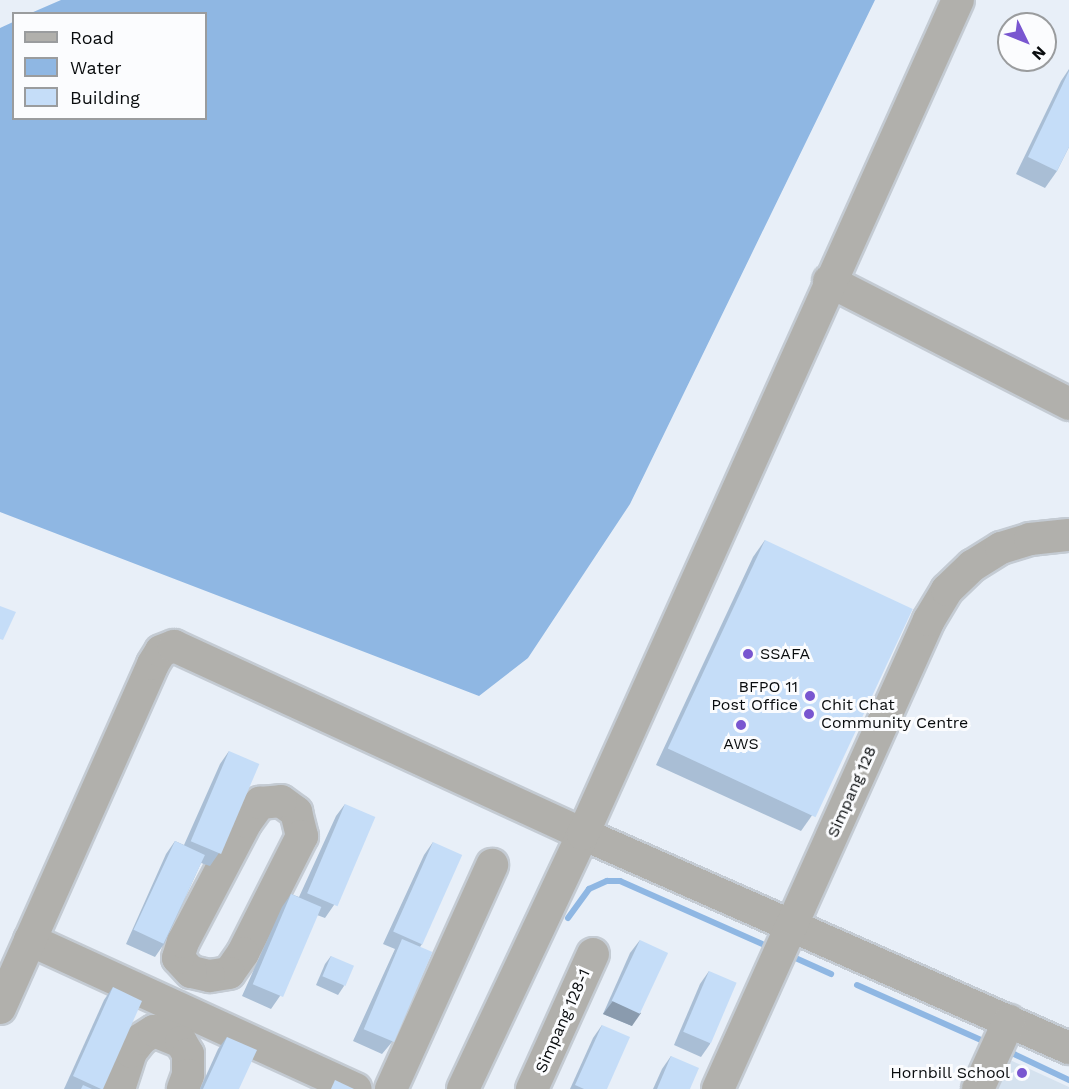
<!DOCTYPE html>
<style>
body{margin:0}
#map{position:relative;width:1069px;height:1089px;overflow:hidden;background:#e8eff8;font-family:"Work Sans",sans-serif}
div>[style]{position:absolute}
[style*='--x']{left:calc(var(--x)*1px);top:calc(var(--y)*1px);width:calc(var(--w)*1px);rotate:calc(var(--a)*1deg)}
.built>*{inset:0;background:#d5e2ef}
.water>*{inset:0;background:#8fb7e3}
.stream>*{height:6px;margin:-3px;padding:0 3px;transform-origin:3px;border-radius:3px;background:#8fb7e3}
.roads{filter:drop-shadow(2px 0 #c4cbd3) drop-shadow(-2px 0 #c4cbd3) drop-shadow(0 2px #c4cbd3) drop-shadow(0 -2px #c4cbd3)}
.minor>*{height:32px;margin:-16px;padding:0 16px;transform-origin:16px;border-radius:16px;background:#b1b0ac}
.wall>*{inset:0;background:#a9bed5}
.shaded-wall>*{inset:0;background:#8a9bae}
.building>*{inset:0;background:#c5ddf8;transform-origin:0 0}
.dots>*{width:16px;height:16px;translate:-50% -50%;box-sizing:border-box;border:3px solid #fbfcfe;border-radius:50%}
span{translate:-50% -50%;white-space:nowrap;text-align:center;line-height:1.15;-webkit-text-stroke:6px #fbfcfe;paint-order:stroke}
.poi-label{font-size:16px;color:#090c0e}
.left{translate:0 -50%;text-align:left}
.right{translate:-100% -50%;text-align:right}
.street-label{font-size:16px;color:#090c0e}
.legend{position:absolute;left:12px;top:12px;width:195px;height:108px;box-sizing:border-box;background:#fbfcfe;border:2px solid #9a9c9e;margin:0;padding:8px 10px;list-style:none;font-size:18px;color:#090c0e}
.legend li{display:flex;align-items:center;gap:12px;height:30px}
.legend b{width:30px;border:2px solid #9a9c9e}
.north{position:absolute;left:997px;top:12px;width:60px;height:60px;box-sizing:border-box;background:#fbfcfe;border:2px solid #9a9c9e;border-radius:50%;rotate:133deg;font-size:16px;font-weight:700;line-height:24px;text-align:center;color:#090c0e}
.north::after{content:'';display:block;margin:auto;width:21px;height:27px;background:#7956d0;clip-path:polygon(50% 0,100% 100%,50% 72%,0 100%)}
</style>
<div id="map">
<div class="built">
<i style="clip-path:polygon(1010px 1060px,1069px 1087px,1069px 1089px,996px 1089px)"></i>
</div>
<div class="water">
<i style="clip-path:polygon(61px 0,875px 0,630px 504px,528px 658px,479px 696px,0 512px,0 28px,13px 22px,14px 118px,206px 118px,206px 14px,31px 13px)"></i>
</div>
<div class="stream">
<i style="--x:568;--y:918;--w:36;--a:-54"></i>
<i style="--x:589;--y:889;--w:20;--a:-24"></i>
<i style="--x:607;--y:881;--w:13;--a:0"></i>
<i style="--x:620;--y:881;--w:163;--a:23.9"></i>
<i style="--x:791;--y:956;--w:44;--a:24.2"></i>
<i style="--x:857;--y:985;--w:143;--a:23.9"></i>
<i style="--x:1014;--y:1054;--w:61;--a:25.3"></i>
</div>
<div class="roads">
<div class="minor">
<i style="--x:829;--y:281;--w:270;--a:27.1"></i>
<i style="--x:281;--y:801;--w:19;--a:36"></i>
<i style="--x:296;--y:812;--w:25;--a:76"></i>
<i style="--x:302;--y:836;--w:131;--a:116.8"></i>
<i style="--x:243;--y:953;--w:24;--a:125"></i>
<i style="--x:229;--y:973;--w:20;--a:171"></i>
<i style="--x:209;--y:976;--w:18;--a:-167"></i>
<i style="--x:191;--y:972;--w:19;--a:-133"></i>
<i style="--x:178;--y:958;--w:17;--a:-73"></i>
<i style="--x:183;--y:942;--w:136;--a:-62.3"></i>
<i style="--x:246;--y:822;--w:24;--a:-54"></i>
<i style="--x:260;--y:803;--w:21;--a:-5"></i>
<i style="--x:30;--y:940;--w:358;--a:24.6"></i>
<i style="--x:0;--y:1008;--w:376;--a:-66"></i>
<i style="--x:153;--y:664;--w:15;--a:-58"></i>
<i style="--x:161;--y:651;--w:14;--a:-21"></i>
<i style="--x:174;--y:646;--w:450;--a:24.7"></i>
<i style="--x:583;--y:834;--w:531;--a:23.77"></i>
<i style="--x:119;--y:1089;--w:39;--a:-72"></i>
<i style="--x:131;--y:1052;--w:16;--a:-52"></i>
<i style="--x:141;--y:1039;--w:15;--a:-32"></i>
<i style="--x:154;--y:1031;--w:29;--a:22"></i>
<i style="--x:181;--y:1042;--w:14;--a:60"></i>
<i style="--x:188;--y:1054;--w:21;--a:90"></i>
<i style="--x:188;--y:1075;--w:15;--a:110"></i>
<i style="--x:391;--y:1089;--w:246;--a:-65.7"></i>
<i style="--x:463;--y:1089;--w:282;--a:-64.8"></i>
<i style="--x:583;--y:834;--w:914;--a:-65.79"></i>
<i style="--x:532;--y:1089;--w:148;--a:-65.7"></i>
<i style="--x:718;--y:1089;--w:514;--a:-65.78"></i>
<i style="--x:929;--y:620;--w:35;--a:-59"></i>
<i style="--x:947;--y:590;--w:35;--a:-44"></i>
<i style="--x:972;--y:566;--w:34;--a:-32"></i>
<i style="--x:1001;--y:548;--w:30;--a:-17"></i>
<i style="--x:1030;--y:539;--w:39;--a:-6"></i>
<i style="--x:978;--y:1089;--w:75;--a:-65.5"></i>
</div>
</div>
<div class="wall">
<i style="clip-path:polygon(1069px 69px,1069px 147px,1057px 171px,1045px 188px,1016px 174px,1061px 81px)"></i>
<i style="clip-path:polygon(765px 540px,813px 814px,801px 831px,656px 765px,753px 557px)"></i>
<i style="clip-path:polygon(229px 751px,219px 853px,210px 866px,201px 863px,164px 944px,155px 957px,126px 944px,166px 854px,175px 841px,184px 845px,220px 764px)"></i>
<i style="clip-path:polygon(345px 804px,334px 905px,325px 918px,317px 915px,280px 996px,271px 1009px,242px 996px,282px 907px,291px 894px,299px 897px,336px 816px)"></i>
<i style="clip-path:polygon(433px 842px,422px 944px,420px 947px,392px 1042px,382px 1054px,353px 1041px,395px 949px,383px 944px,424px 855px)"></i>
<i style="clip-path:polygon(640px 940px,632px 1026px,603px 1014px,630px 953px)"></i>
<i style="clip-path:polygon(331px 956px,344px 986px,338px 995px,316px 985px,325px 964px)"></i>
<i style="clip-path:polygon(709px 971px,710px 1044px,701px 1057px,674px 1045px,700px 984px)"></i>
<i style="clip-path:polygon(113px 987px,103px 1089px,64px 1089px,104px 1000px)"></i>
<i style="clip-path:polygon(602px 1025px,607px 1089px,570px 1089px,593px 1038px)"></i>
<i style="clip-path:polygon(227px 1037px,239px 1089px,200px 1089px,218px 1049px)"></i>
<i style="clip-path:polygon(671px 1056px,690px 1089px,653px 1089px,662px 1069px)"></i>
</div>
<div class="shaded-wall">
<i style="clip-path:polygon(613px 1001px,641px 1013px,632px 1026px,603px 1014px)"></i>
</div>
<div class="building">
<i style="clip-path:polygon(1069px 71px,1069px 147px,1057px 171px,1028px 157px)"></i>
<i style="left:765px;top:540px;width:163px;height:230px;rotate:25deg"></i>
<i style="clip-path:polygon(0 606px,16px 612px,3px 640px,0 639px)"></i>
<i style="left:229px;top:751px;width:33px;height:98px;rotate:23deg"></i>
<i style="left:345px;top:804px;width:33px;height:97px;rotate:23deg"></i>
<i style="left:175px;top:841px;width:33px;height:98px;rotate:25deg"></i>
<i style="left:433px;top:842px;width:32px;height:98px;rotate:24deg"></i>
<i style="left:291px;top:894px;width:33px;height:98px;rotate:23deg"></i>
<i style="left:402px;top:939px;width:33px;height:98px;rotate:23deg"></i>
<i style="left:640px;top:940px;width:31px;height:67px;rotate:25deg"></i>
<i style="left:331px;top:956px;width:25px;height:22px;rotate:23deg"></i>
<i style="left:709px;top:971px;width:30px;height:66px;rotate:23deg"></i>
<i style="clip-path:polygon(113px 987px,142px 1001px,103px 1089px,101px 1089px,73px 1076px)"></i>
<i style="clip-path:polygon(602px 1025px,630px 1037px,607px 1089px,584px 1089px,575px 1085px)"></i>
<i style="clip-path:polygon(227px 1037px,257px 1050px,239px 1089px,203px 1089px)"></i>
<i style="clip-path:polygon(671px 1056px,699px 1068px,690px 1089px,657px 1089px)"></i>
<i style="clip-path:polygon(335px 1080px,354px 1089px,331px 1089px)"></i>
<i style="clip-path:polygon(83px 1085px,92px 1089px,81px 1089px)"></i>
</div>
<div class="dots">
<i style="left:748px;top:654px;background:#7956d0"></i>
<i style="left:810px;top:696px;background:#7956d0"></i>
<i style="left:809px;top:714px;background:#7956d0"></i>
<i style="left:741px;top:725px;background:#7956d0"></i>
<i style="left:1022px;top:1073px;background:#7956d0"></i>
</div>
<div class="poi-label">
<span class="left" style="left:760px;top:654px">SSAFA</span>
<span class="right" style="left:798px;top:696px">BFPO 11<br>Post Office</span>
<span class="left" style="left:821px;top:714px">Chit Chat<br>Community Centre</span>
<span style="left:741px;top:744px">AWS</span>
<span class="right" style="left:1010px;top:1073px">Hornbill School</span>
</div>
<div class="street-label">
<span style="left:852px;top:792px;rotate:-66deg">Simpang 128</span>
<span style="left:563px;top:1021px;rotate:-66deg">Simpang 128-1</span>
</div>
<ul class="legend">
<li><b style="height:8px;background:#b1b0ac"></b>Road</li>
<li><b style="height:16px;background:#8fb7e3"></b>Water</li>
<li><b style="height:16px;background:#c5ddf8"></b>Building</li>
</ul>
<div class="north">N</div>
</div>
